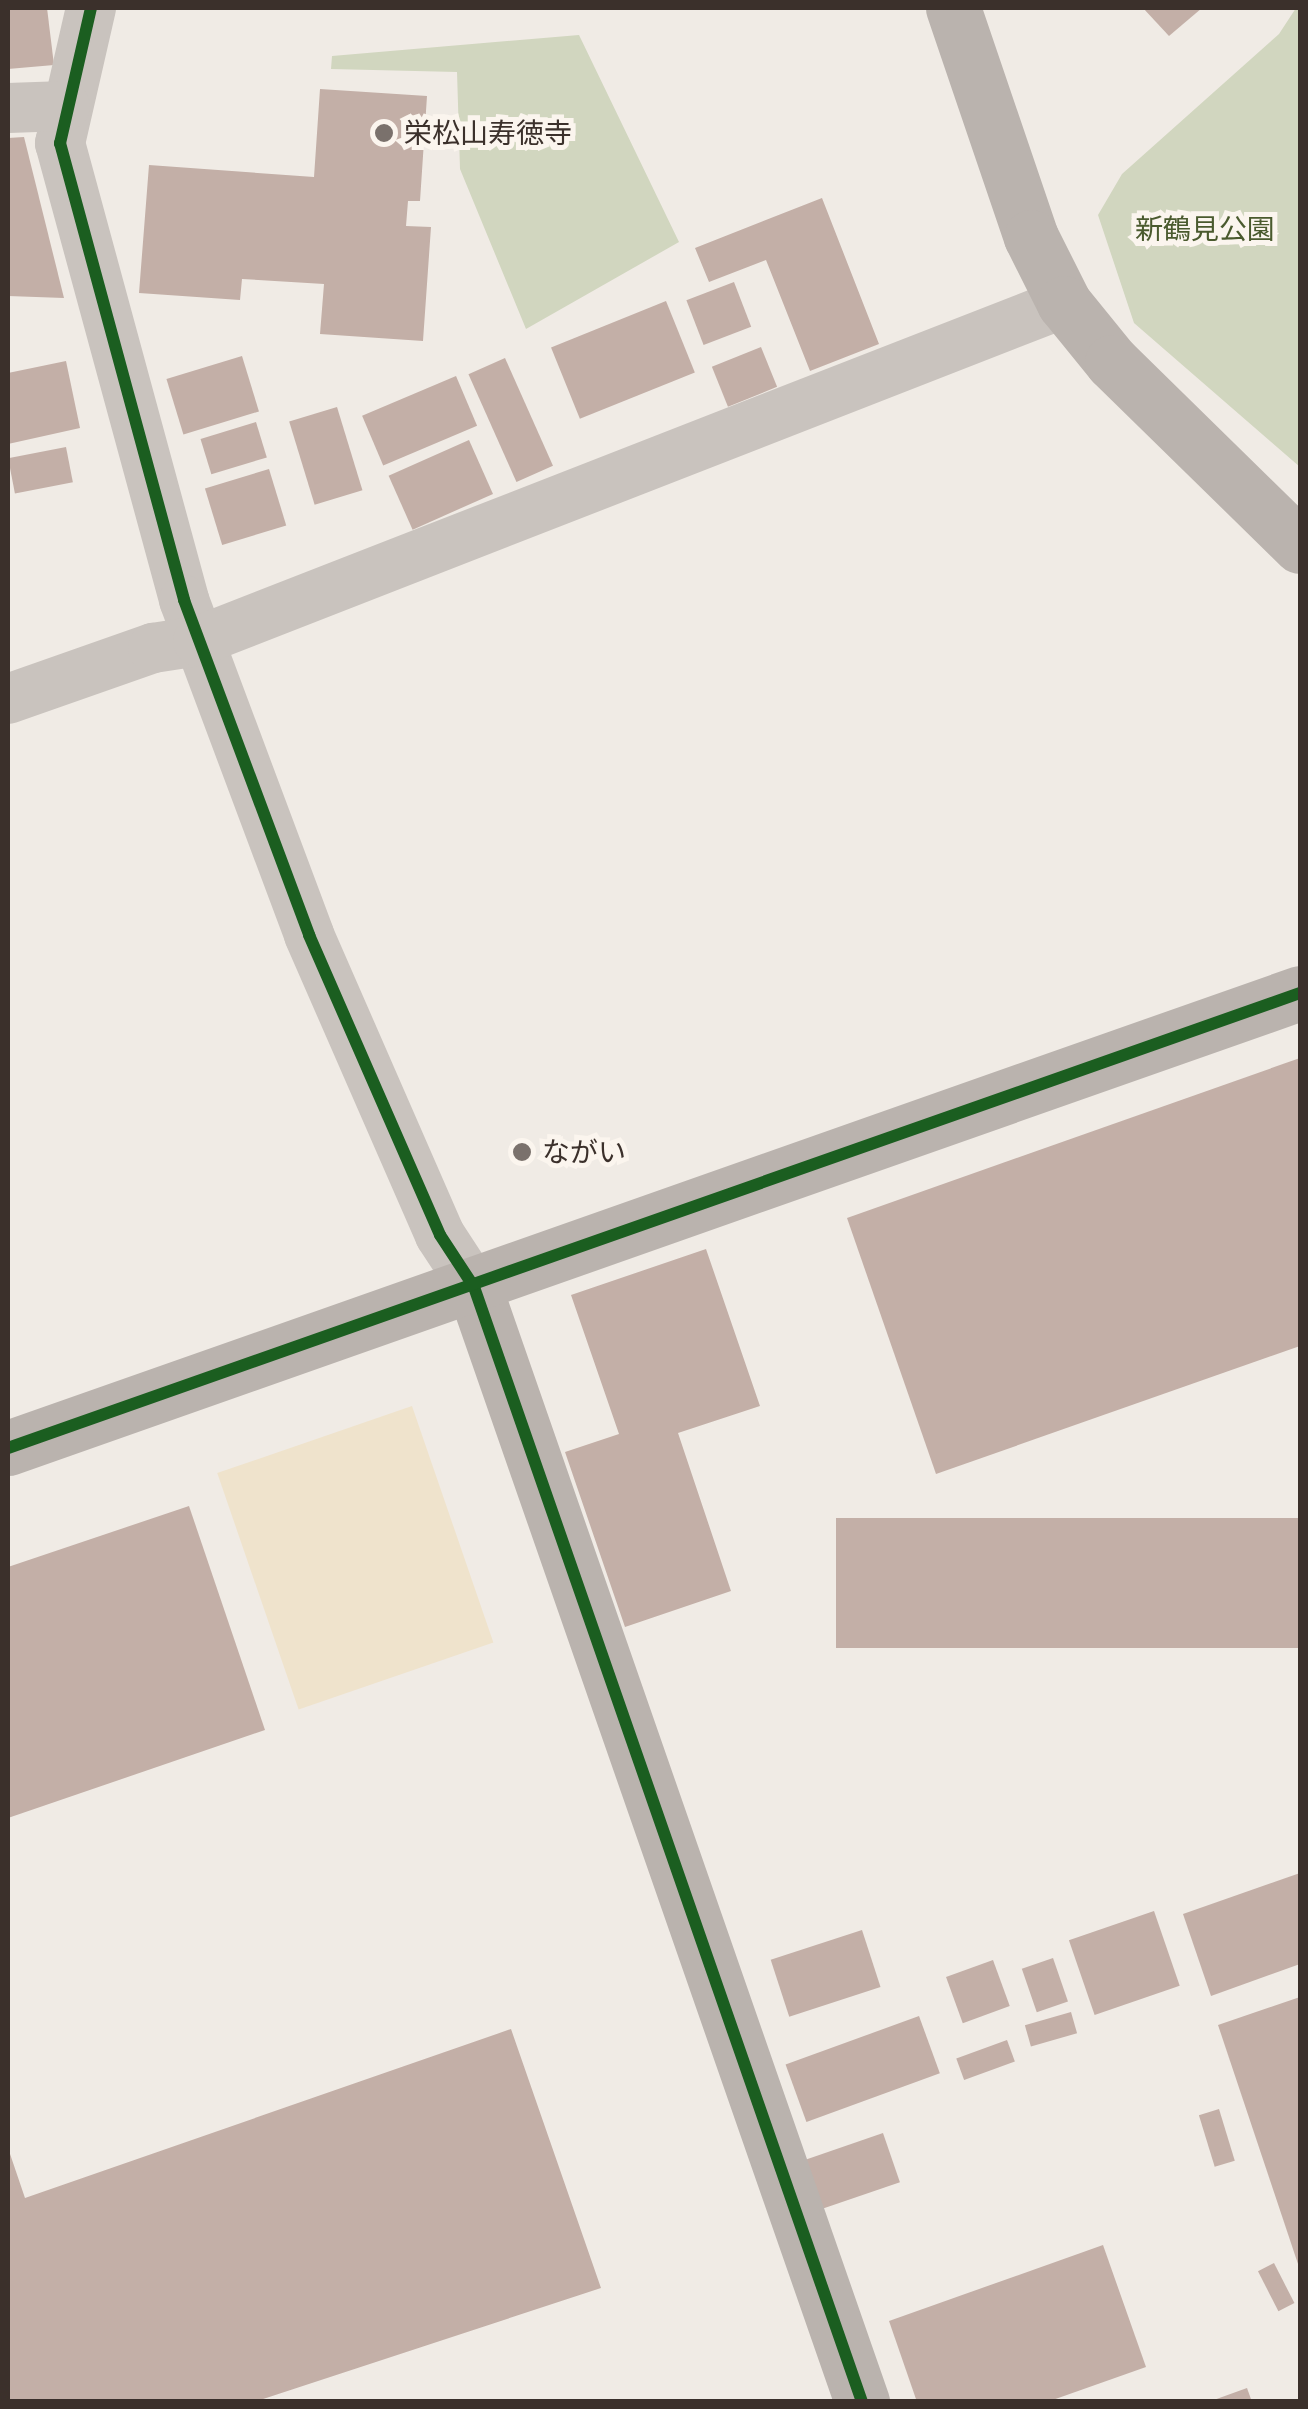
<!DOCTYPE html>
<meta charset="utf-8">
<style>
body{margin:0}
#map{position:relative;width:1308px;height:2409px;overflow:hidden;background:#f0ebe5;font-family:Montserrat,"Noto Sans JP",sans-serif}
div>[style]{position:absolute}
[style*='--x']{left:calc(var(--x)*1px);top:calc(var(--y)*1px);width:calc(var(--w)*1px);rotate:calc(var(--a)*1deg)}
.green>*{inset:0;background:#d1d6bf}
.sand>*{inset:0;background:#efe3cc;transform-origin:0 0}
.building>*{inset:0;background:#c3afa7;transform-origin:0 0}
.street>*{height:50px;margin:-25px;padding:0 25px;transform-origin:25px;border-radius:25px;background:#c9c3be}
.secondary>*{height:55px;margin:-27.5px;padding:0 27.5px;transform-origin:27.5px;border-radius:27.5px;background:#bab3ae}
.cycleway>*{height:12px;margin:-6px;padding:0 6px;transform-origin:6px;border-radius:6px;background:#1b5e20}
.dots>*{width:28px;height:28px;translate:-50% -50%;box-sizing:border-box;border:5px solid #fbf5ee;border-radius:50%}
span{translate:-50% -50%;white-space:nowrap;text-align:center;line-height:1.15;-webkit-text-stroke:10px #fbf5ee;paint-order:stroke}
.poi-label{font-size:28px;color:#3b302b}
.left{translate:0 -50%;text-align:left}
.park-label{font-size:28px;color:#4a5a2e}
.frame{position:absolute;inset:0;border:10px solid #3b302b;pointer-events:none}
</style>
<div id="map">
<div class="green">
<i style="clip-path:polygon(1296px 8px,1300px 8px,1300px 467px,1134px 323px,1098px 215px,1122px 174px,1279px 34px)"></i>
<i style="clip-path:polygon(579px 35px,679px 242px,526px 329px,460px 169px,457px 72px,331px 69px,332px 56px)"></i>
</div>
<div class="sand">
<i style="left:412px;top:1406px;width:250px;height:206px;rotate:71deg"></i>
</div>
<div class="building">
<i style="clip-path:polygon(8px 8px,47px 8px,54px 65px,8px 69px)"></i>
<i style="clip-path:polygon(1143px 8px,1202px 8px,1169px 36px)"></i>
<i style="clip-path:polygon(320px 89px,427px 96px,420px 201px,408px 201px,406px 226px,431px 227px,423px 341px,320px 334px,324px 284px,242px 279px,240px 300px,139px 293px,149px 165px,314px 177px)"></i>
<i style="clip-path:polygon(24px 137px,64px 298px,8px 296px,8px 138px)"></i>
<i style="clip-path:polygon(822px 198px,879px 344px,810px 371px,766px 260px,709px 282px,695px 248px)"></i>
<i style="left:734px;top:282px;width:48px;height:51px;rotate:69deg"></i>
<i style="left:666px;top:301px;width:77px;height:124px;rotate:68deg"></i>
<i style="left:761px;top:347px;width:43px;height:53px;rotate:68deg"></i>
<i style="left:242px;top:356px;width:58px;height:79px;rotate:73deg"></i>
<i style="left:505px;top:358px;width:118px;height:40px;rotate:66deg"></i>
<i style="clip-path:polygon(66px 361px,80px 428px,8px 444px,8px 373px)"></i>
<i style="left:456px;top:376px;width:54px;height:102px;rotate:67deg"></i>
<i style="left:337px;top:407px;width:87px;height:50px;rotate:73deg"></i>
<i style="left:256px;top:422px;width:37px;height:58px;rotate:73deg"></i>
<i style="left:469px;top:440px;width:59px;height:88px;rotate:66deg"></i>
<i style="left:66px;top:447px;width:36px;height:59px;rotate:79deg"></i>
<i style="left:269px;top:469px;width:59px;height:67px;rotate:73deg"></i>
<i style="clip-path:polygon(1300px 1058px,1300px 1346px,936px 1474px,847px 1218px)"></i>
<i style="clip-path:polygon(706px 1249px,760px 1406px,678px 1433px,731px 1591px,625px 1627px,565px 1452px,619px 1434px,571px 1295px)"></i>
<i style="clip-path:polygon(189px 1506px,265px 1730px,8px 1818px,8px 1567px)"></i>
<i style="left:1300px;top:1518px;width:130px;height:464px;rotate:90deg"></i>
<i style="clip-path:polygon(1300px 1873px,1300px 1964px,1211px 1996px,1183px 1914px)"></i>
<i style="left:1154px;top:1911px;width:79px;height:90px;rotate:71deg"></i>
<i style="left:862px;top:1930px;width:60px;height:96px;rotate:72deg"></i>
<i style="left:1053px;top:1958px;width:46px;height:33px;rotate:71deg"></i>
<i style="left:993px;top:1960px;width:49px;height:50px;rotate:70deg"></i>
<i style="clip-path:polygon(1300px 1997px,1300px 2270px,1218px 2025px)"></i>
<i style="left:1071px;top:2012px;width:22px;height:48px;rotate:74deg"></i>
<i style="left:919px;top:2016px;width:61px;height:142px;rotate:70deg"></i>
<i style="clip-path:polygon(511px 2029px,601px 2288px,254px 2402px,8px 2402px,8px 2148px,25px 2198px)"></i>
<i style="left:1007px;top:2040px;width:23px;height:54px;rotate:70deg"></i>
<i style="left:1219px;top:2109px;width:54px;height:21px;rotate:73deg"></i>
<i style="left:883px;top:2133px;width:52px;height:82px;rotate:71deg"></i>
<i style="clip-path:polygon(1103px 2245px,1146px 2367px,1047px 2402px,917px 2402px,889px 2321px)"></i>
<i style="left:1274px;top:2263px;width:45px;height:18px;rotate:63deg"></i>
<i style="clip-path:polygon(1247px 2388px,1252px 2402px,1211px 2402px,1211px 2401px)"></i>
</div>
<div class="street">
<i style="--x:91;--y:8;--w:139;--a:102.9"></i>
<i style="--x:60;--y:143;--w:474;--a:74.8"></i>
<i style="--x:184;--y:600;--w:358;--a:69.5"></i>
<i style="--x:309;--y:935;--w:327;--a:66.4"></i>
<i style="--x:440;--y:1235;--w:62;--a:56.8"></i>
<i style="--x:8;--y:108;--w:57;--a:-2"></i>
<i style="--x:8;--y:699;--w:154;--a:-19.4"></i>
<i style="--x:153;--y:648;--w:46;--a:-8.8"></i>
<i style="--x:198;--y:641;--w:930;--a:-21.32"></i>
</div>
<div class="secondary">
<i style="--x:953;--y:8;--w:242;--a:71.2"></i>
<i style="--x:1031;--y:237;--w:74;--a:63.4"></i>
<i style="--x:1064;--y:303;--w:76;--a:50.9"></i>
<i style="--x:1112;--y:362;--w:263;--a:44.4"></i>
<i style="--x:474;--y:1287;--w:1181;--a:70.81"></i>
<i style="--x:8;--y:1448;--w:1370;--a:-19.4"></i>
</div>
<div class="cycleway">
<i style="--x:91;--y:8;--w:139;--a:102.9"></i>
<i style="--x:60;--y:143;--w:474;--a:74.8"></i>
<i style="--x:184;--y:600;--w:358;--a:69.5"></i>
<i style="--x:309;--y:935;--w:327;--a:66.4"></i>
<i style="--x:440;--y:1235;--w:62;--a:56.8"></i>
<i style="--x:474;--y:1287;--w:1181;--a:70.81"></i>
<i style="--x:8;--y:1448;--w:1370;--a:-19.4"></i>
</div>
<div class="dots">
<i style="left:384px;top:133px;background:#7a716c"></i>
<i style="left:522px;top:1152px;background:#7a716c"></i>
</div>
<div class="poi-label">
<span class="left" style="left:404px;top:133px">栄松山寿徳寺</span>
<span class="left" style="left:542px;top:1152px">ながい</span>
</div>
<div class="park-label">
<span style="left:1205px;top:229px">新鶴見公園</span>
</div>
<div class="frame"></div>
</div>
